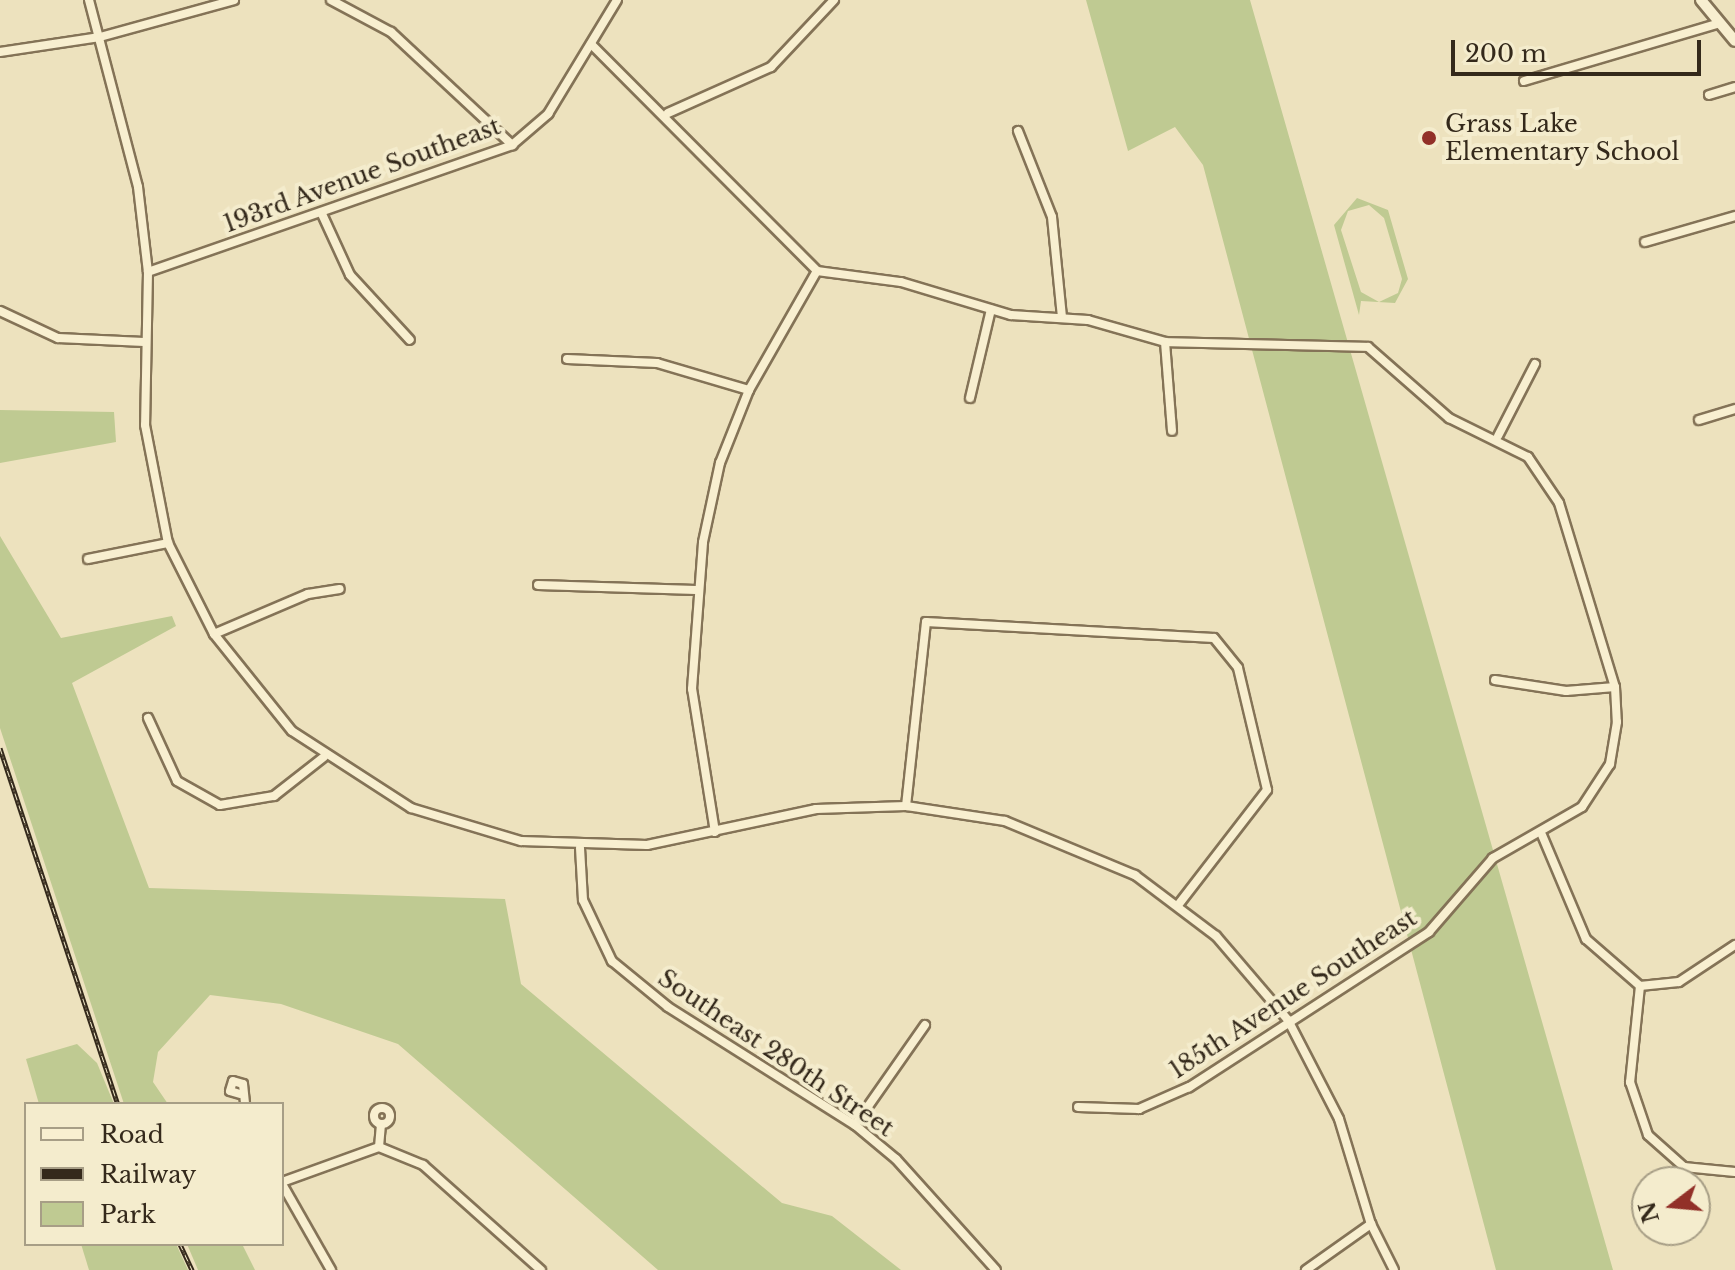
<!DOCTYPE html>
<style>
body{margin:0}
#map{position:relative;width:1735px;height:1270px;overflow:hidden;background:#ede2be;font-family:"Libre Baskerville",serif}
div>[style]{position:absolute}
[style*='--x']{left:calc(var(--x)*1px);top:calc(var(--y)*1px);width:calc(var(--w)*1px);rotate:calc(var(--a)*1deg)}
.green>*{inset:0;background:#bfca92}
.roads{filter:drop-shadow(2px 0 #847357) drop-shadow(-2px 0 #847357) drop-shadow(0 2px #847357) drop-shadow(0 -2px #847357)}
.minor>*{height:8px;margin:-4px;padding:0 4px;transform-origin:4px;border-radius:4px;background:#f8efd0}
.minor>.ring{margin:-4px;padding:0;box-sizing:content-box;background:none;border:8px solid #f8efd0;border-radius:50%}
.tertiary>*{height:10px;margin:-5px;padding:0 5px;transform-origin:5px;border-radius:5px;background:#f8efd0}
.rail>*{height:5px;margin-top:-2.5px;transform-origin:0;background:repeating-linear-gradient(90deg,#f4eccd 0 6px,#34291b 0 12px);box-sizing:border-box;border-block:2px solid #34291b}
.dots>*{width:22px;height:22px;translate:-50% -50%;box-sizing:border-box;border:4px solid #f4eccd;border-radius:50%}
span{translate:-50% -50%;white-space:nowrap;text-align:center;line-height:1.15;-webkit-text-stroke:8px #f4eccd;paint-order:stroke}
.poi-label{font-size:24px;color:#34291b}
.left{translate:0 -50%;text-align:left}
.street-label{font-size:24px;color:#34291b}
.legend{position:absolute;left:24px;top:1102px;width:260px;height:144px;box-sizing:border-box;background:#f4eccd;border:2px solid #a79e86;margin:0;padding:10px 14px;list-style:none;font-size:24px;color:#34291b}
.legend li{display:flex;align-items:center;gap:16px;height:40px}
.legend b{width:40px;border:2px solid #a79e86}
.north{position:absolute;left:1631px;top:1166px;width:80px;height:80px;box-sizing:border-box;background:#f4eccd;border:2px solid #a79e86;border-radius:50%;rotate:254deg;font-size:22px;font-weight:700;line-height:32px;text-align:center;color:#34291b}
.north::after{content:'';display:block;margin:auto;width:28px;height:36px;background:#923028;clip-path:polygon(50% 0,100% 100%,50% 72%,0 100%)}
.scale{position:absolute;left:1451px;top:40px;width:250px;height:36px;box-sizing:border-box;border:4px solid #34291b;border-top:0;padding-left:10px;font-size:24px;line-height:28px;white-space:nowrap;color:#34291b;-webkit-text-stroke:6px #f4eccd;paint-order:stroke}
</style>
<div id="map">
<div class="green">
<i style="clip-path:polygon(1086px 0,1250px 0,1613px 1270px,1496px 1270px,1203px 165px,1175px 127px,1128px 151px)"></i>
<i style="clip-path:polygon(evenodd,1357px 198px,1388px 210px,1408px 279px,1395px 303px,1361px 301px,1359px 315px,1334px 225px,1357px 198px,1369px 205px,1384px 218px,1402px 279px,1398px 293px,1379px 302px,1361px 292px,1341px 230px,1348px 211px,1369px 205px)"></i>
<i style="clip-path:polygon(0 410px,114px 412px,116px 442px,0 463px)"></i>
<i style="clip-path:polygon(0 536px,61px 638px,172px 616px,176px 626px,72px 683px,149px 888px,505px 899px,521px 984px,782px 1203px,832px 1216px,901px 1270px,658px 1270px,398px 1044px,281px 1004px,210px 995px,158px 1052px,153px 1082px,168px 1104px,124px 1104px,0 728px)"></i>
<i style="clip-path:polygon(77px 1044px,97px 1063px,114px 1104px,39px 1104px,26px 1059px)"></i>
<i style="clip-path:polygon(81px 1244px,176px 1244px,188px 1270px,89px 1270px)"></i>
<i style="clip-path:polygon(187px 1244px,242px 1244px,255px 1270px,198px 1270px)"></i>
</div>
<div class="roads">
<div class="minor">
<i style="--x:89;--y:0;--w:193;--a:75.3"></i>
<i style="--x:138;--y:187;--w:86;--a:83.3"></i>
<i style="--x:148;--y:272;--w:153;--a:91.1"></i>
<i style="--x:145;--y:425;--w:120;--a:79"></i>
<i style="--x:168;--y:543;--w:102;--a:63.2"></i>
<i style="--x:214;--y:634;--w:124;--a:51.2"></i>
<i style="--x:292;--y:731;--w:142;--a:32.9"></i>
<i style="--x:411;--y:808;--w:115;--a:16.7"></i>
<i style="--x:521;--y:841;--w:126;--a:1.8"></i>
<i style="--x:647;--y:845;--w:173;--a:-12"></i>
<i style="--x:816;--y:809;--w:90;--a:-1.9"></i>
<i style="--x:906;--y:806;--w:100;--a:8.6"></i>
<i style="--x:1005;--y:821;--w:141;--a:22.6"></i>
<i style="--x:1135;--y:875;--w:101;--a:37"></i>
<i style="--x:1216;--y:936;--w:111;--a:49.4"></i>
<i style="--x:1288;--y:1020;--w:111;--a:62.7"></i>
<i style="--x:1339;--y:1119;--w:110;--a:73.1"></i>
<i style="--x:1371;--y:1224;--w:51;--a:63.4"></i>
<i style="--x:331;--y:0;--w:68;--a:28.1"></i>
<i style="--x:391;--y:32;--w:166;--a:43"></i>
<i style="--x:591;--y:44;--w:320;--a:45.1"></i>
<i style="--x:817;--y:271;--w:85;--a:7.5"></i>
<i style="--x:901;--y:282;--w:115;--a:16.7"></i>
<i style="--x:1011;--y:315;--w:77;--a:3.7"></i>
<i style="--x:1088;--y:320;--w:80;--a:15.9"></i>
<i style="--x:1165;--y:342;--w:203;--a:1.4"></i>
<i style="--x:1368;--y:347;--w:108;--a:41.2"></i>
<i style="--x:1449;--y:418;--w:88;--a:26.3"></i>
<i style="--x:1528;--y:457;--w:55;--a:56"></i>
<i style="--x:1559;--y:503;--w:192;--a:73.1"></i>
<i style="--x:1615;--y:687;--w:35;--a:87"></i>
<i style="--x:1617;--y:722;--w:43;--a:99.5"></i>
<i style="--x:1610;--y:764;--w:51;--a:123.1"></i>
<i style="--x:1582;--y:807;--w:103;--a:150.2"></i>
<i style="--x:1493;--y:858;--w:98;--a:130.9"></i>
<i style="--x:1429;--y:932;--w:286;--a:147.1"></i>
<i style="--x:1189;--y:1087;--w:55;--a:156.3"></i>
<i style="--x:1139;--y:1109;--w:61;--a:-178.1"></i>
<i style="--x:0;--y:52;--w:101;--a:-8.5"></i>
<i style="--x:100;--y:37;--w:139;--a:-15.4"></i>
<i style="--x:1524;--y:81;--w:204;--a:-16.5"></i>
<i style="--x:1709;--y:95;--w:27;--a:-17"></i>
<i style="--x:668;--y:113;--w:113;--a:-24.1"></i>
<i style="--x:771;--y:67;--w:92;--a:-46.8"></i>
<i style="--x:1018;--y:131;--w:92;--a:68.4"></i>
<i style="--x:1052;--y:217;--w:100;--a:84.3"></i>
<i style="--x:322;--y:214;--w:67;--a:65.3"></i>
<i style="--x:350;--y:275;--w:88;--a:47.3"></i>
<i style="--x:1645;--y:242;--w:94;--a:-16.1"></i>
<i style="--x:148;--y:272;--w:386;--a:-19.2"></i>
<i style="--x:512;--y:145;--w:48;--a:-40.7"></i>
<i style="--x:548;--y:114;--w:133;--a:-58.8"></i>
<i style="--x:0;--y:311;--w:64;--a:25"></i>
<i style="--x:58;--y:338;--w:86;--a:2.7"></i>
<i style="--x:1165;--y:342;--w:89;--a:85.5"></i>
<i style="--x:567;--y:359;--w:90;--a:2.5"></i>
<i style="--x:657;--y:363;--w:96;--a:16.4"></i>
<i style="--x:970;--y:398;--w:91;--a:-76.7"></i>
<i style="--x:1699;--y:420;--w:38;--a:-17"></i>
<i style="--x:1498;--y:436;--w:81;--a:-62.8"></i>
<i style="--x:88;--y:559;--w:82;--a:-11.3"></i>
<i style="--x:538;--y:585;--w:158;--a:1.8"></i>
<i style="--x:214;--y:634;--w:102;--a:-23.1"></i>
<i style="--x:308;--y:594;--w:32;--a:-9"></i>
<i style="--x:1495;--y:680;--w:72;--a:8.8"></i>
<i style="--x:1566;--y:691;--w:49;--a:-4.7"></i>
<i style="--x:148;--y:718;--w:69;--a:65.3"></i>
<i style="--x:177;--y:781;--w:49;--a:29.2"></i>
<i style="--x:220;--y:805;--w:55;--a:-9.5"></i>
<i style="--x:274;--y:796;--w:63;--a:-38"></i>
<i style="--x:906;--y:806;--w:185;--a:-83.8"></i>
<i style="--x:926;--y:622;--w:288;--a:3.2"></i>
<i style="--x:1214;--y:638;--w:38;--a:51"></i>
<i style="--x:1238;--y:668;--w:125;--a:76.6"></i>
<i style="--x:1267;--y:790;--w:145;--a:127.7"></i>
<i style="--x:715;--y:832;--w:145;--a:-99.1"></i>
<i style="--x:692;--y:689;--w:147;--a:-85.7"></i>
<i style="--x:703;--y:542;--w:81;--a:-77.9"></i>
<i style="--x:720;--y:463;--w:79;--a:-68.3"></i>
<i style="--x:749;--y:390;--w:137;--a:-60.3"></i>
<i style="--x:1542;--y:835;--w:113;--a:67.1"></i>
<i style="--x:1586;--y:939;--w:72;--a:41"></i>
<i style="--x:1640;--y:986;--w:97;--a:95.9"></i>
<i style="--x:1630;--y:1082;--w:56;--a:71.2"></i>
<i style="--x:1648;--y:1135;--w:48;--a:41.6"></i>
<i style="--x:1684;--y:1167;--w:51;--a:5.6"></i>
<i style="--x:580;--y:848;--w:52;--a:86.7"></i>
<i style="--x:583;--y:900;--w:68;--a:64.6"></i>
<i style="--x:612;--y:961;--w:72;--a:39.4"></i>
<i style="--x:668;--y:1007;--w:221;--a:32.3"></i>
<i style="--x:855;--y:1125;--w:53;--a:39.7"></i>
<i style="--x:896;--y:1159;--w:149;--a:48"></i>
<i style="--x:1640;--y:986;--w:39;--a:-6"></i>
<i style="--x:1679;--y:982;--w:67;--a:-33.5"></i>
<i style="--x:240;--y:1094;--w:10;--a:-163"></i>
<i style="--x:230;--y:1091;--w:10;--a:-73"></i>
<i style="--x:233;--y:1081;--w:10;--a:17"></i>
<i style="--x:243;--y:1084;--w:20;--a:84"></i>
<i class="ring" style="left:374px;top:1108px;width:8px;height:8px"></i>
<i style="--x:855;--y:1125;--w:122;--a:-55"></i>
<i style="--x:379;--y:1147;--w:48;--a:22.2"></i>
<i style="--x:423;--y:1165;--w:158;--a:41.7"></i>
<i style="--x:379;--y:1147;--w:23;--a:-85"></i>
<i style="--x:282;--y:1182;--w:103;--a:-19.8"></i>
<i style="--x:1679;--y:1182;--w:16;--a:-72"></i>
<i style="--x:282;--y:1184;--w:99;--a:60.3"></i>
<i style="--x:1306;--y:1270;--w:80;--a:-35.3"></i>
</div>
<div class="tertiary">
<i style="--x:1701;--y:0;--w:53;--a:50.3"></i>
</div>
</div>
<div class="rail">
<i style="--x:0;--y:748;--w:375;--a:71.7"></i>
<i style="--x:180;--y:1244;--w:29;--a:65"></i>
</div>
<div class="dots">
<i style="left:1429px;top:138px;background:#923028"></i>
</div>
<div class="poi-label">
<span class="left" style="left:1445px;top:138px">Grass Lake<br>Elementary School</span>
</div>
<div class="street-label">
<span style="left:362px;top:175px;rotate:-20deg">193rd Avenue Southeast</span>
<span style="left:1293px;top:994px;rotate:-33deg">185th Avenue Southeast</span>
<span style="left:776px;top:1053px;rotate:34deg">Southeast 280th Street</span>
</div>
<ul class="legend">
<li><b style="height:10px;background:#f8efd0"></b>Road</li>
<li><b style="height:10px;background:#34291b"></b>Railway</li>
<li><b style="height:22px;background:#bfca92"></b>Park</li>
</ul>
<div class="north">N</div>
<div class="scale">200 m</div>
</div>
